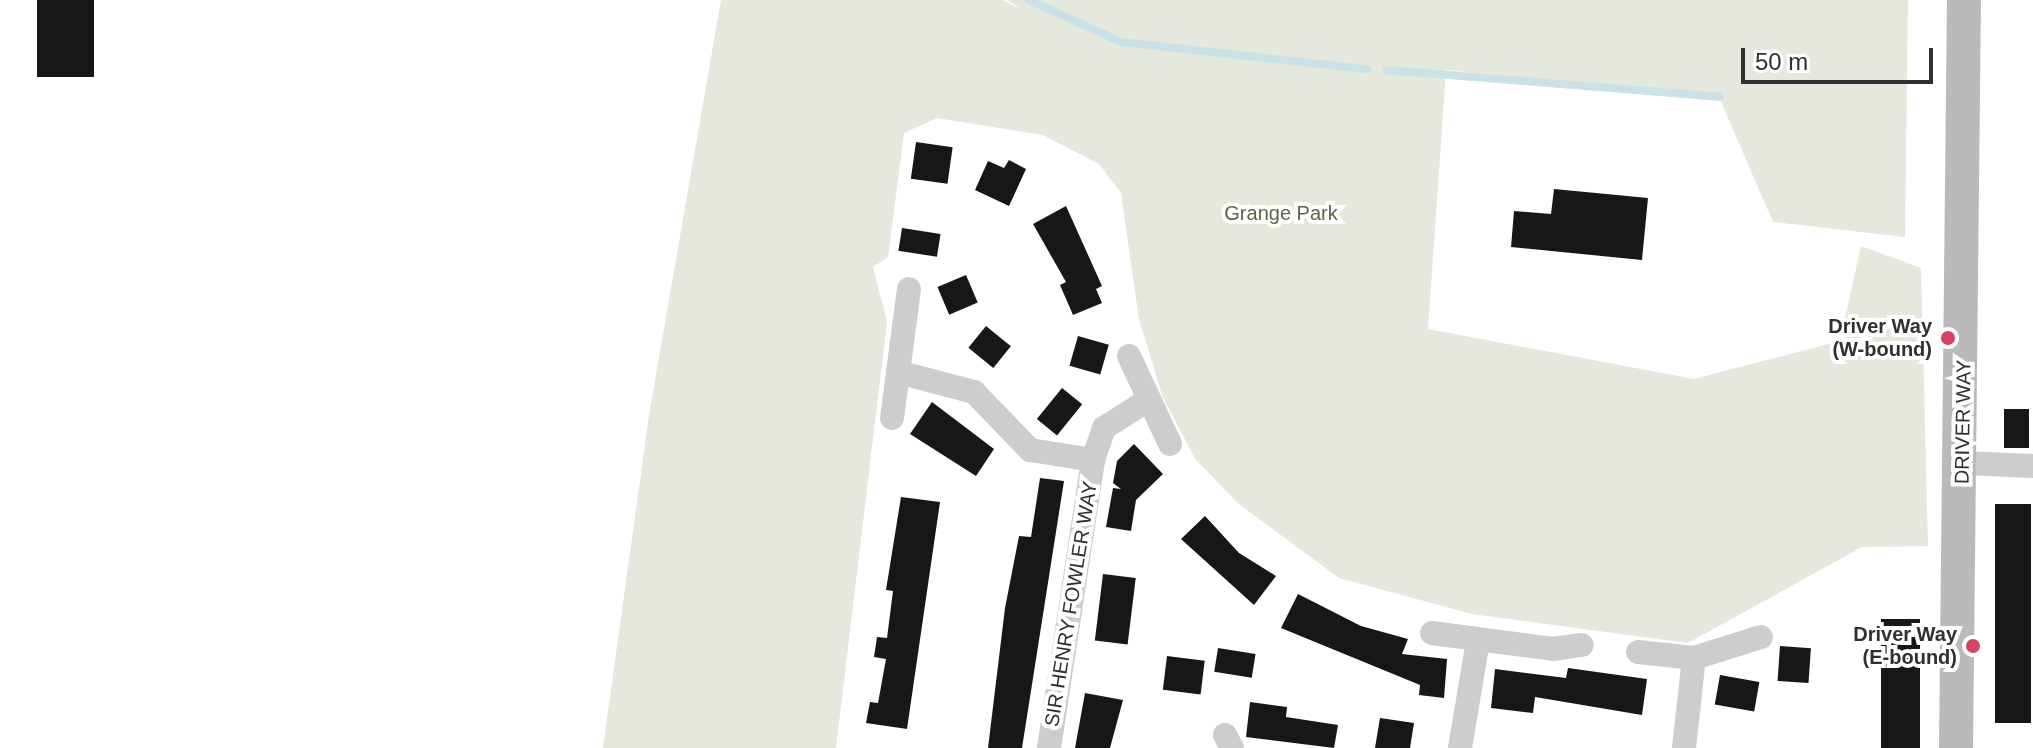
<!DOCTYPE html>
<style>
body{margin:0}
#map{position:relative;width:2033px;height:748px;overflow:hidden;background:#fff;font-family:Arial,sans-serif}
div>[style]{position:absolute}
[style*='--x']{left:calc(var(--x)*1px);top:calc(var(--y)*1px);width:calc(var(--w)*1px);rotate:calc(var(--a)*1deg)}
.green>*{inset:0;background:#e5e8dc}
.stream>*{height:8px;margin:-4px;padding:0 4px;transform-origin:4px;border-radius:4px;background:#cae1e7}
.building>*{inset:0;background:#171717;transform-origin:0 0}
.minor>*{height:24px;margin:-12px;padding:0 12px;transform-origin:12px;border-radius:12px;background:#cdcdcd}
.secondary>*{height:34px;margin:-17px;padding:0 17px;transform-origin:17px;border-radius:17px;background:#bababa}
.dots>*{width:22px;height:22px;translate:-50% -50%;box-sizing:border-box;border:4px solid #fff;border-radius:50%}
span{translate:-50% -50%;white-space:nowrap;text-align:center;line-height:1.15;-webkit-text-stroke:8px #fff;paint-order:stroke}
.park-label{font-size:20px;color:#596841}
.poi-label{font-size:20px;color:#303030;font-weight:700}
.right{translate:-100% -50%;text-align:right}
.street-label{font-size:20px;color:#303030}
.scale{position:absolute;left:1741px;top:48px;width:192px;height:36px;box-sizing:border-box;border:4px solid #303030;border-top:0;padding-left:10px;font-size:24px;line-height:28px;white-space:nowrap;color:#303030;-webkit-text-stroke:6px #fff;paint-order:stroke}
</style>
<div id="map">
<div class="green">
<i style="clip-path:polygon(721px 0,1003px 0,1023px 11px,1007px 0,1908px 0,1905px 237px,1773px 222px,1719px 97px,1446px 70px,1428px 329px,1694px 379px,1840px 341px,1861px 246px,1921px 268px,1928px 546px,1862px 547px,1688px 643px,1472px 614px,1339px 578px,1239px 504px,1196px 460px,1163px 398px,1139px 319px,1121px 193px,1099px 164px,1043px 135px,937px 118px,904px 133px,888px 257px,873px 267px,887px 322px,836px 748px,603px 748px,649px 415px)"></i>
</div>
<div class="stream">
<i style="--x:1029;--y:0;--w:101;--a:24.5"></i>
<i style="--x:1121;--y:42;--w:247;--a:6.3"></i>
<i style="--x:1387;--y:70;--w:333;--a:4.6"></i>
</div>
<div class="building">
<i style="left:37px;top:0;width:57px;height:77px"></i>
<i style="left:916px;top:142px;width:37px;height:37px;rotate:8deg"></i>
<i style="clip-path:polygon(1009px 160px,1026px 169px,1009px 206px,975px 190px,988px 161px,1004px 168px)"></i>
<i style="clip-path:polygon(1554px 189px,1648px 198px,1642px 260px,1511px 247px,1514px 211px,1551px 214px)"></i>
<i style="clip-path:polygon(1066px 206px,1102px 286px,1096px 289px,1102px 303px,1073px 315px,1060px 285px,1066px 282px,1033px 224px)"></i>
<i style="left:902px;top:228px;width:39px;height:23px;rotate:9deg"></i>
<i style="left:966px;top:275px;width:30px;height:31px;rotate:67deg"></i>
<i style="left:986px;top:326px;width:32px;height:28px;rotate:39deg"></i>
<i style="left:1078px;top:336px;width:32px;height:31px;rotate:16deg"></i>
<i style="left:1062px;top:388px;width:26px;height:40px;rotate:39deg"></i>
<i style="clip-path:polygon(932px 402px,994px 449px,976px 476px,910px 434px)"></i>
<i style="left:2004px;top:409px;width:25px;height:39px"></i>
<i style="clip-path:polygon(1134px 444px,1163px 474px,1136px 500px,1131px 531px,1106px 527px,1113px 488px,1121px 489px,1113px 483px,1117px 461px)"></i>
<i style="clip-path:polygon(1040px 478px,1064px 481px,1022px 748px,988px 748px,1005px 608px,1019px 536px,1031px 537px)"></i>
<i style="clip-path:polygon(901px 497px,940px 502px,907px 729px,866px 723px,870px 702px,878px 703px,886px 659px,874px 657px,877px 637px,887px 638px,893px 591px,886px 590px)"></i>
<i style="left:1995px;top:504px;width:36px;height:219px"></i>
<i style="clip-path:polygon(1205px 516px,1239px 553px,1276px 576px,1254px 605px,1181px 539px)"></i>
<i style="left:1103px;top:574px;width:33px;height:67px;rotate:7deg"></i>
<i style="clip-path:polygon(1298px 594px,1361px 626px,1408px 639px,1402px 654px,1447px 659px,1444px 698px,1419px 695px,1420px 685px,1281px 628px)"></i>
<i style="left:1881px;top:619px;width:39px;height:129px"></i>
<i style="left:1780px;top:646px;width:31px;height:35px;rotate:4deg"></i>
<i style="left:1218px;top:648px;width:38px;height:24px;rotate:9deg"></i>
<i style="left:1167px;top:656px;width:38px;height:34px;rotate:7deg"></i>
<i style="clip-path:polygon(1568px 668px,1647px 679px,1642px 715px,1535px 697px,1533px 713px,1491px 708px,1495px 669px,1566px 678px)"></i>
<i style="left:1720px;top:675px;width:40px;height:30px;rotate:10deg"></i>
<i style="clip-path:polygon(1085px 693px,1123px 700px,1110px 748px,1075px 748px)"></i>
<i style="clip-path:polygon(1250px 702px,1287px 707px,1286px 717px,1338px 725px,1334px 748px,1246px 737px)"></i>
<i style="clip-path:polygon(1380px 718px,1414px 723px,1410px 748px,1375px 748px)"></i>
</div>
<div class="minor">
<i style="--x:1129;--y:356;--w:97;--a:65"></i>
<i style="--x:898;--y:372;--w:79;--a:14.7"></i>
<i style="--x:974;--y:392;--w:81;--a:46"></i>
<i style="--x:1030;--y:450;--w:64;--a:9"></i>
<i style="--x:892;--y:418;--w:130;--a:-82.5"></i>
<i style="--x:1963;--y:463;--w:70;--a:2.5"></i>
<i style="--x:1432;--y:633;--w:122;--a:7.5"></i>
<i style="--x:1553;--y:649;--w:29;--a:-8"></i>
<i style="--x:1638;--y:652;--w:56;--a:6.1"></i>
<i style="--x:1694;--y:658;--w:70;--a:-17.4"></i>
<i style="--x:1225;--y:735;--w:15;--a:62"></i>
<i style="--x:1049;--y:748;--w:291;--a:-81.3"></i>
<i style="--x:1093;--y:460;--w:34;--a:-71"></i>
<i style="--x:1104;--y:428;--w:52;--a:-32.5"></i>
<i style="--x:1460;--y:748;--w:109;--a:-80.5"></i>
<i style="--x:1684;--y:748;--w:91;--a:-83.7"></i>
</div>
<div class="secondary">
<i style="--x:1956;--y:748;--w:748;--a:-89.39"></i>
</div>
<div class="dots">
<i style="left:1948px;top:338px;background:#d54364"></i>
<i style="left:1973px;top:646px;background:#d54364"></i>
</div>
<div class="park-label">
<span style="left:1281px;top:213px">Grange Park</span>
</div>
<div class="poi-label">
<span class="right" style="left:1932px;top:338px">Driver Way<br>(W-bound)</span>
<span class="right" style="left:1957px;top:646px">Driver Way<br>(E-bound)</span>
</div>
<div class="street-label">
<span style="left:1963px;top:422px;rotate:-89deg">DRIVER WAY</span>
<span style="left:1071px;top:604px;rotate:-81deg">SIR HENRY FOWLER WAY</span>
</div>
<div class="scale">50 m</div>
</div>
